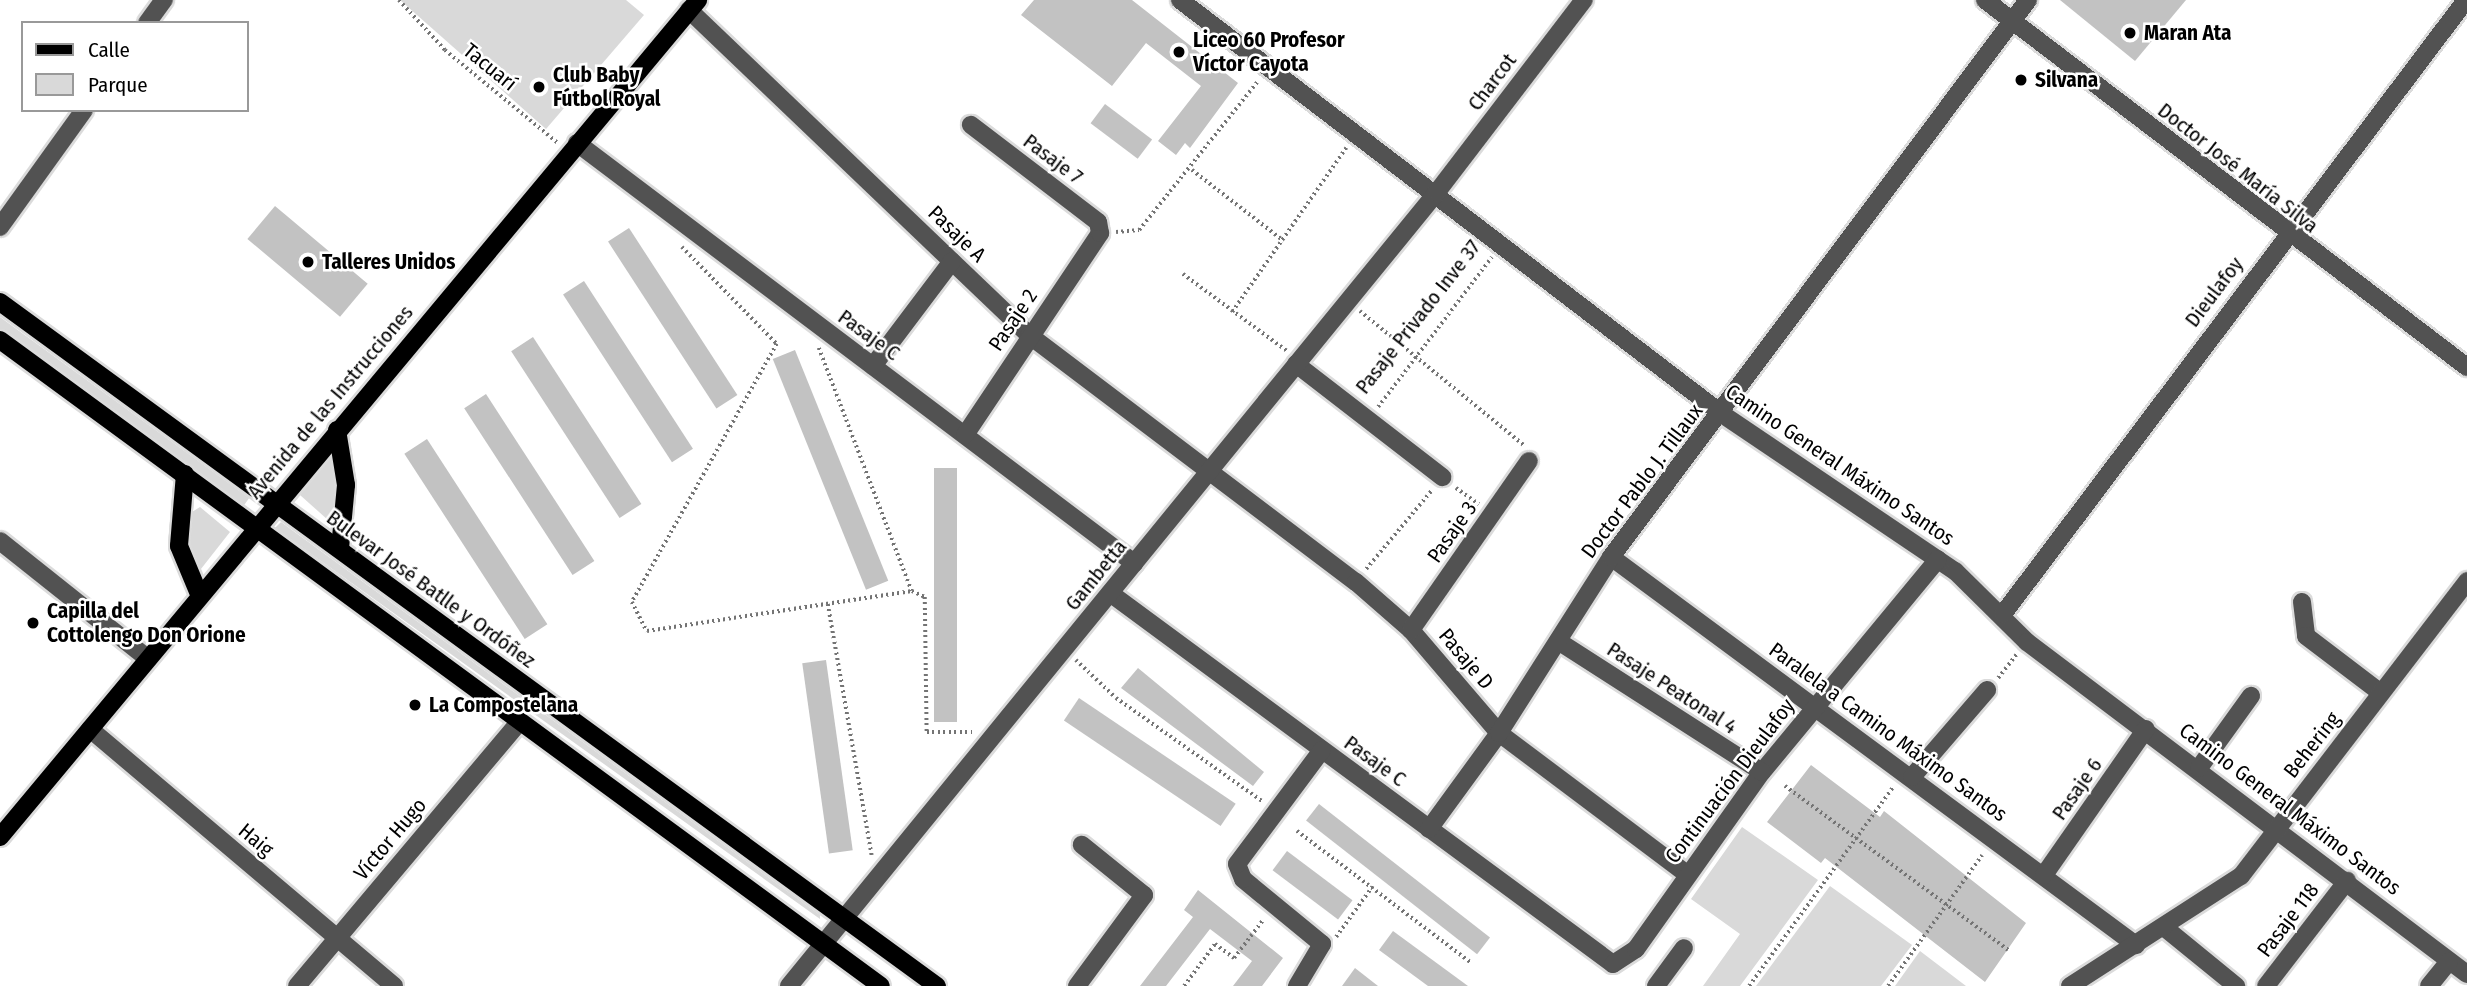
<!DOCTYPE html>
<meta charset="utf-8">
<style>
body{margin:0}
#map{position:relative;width:2467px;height:986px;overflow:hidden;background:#fff;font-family:"Fira Sans Condensed",sans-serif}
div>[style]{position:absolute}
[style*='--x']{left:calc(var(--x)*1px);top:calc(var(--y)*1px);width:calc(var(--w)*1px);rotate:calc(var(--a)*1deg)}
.green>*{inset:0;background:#d9d9d9;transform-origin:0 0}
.building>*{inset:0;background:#c2c2c2;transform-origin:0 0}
.path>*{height:3.5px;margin-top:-1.75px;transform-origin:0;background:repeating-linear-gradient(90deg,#747474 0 2px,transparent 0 5.5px)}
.roads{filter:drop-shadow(2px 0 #dbdbdb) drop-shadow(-2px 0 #dbdbdb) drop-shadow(0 2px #dbdbdb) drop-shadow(0 -2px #dbdbdb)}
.minor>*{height:18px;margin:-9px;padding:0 9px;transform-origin:9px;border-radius:9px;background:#525252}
.major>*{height:18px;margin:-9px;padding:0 9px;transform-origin:9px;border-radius:9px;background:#000}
.dots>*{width:19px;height:19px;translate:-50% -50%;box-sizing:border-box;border:4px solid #fff;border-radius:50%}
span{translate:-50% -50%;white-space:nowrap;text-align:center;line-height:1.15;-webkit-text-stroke:5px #fff;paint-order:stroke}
.poi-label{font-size:21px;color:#000;font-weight:700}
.left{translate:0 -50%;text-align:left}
.street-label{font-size:21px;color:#000}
.legend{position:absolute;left:21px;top:21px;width:228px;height:91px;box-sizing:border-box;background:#fff;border:2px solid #999;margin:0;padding:9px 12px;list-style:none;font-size:21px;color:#000}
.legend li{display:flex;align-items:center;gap:14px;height:35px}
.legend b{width:35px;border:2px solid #999}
</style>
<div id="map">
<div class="green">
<i style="clip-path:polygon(400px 0,626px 0,644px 15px,546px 129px)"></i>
<i style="left:0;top:317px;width:308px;height:10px;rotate:36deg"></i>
<i style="clip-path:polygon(329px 456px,340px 478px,335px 517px,328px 520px,300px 495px)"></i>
<i style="clip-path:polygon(200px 507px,230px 532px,197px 574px,187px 539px,192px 512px)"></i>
<i style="clip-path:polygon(281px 522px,820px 915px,820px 919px,275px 528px)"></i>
<i style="clip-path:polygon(1742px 827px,1818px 880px,1740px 986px,1703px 986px,1740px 934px,1691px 899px)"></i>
<i style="clip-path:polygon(1830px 886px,1912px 945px,1881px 986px,1756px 986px)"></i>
<i style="clip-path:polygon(1920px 951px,1966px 986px,1895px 986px)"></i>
</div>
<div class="building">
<i style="clip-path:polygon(1034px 0,1132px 0,1238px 83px,1190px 148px,1185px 143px,1176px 155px,1158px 141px,1201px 86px,1146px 43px,1112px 86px,1021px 15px)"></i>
<i style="clip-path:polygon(2060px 0,2186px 0,2135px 61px)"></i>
<i style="left:1105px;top:104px;width:59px;height:24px;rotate:37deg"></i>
<i style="left:275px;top:206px;width:121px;height:43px;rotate:40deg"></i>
<i style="left:629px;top:228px;width:199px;height:25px;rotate:57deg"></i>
<i style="left:584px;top:281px;width:200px;height:25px;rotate:57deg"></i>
<i style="left:533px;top:337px;width:199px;height:26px;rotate:57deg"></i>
<i style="left:795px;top:350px;width:249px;height:24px;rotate:68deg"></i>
<i style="left:486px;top:394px;width:199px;height:26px;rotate:57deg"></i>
<i style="left:427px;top:439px;width:221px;height:27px;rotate:57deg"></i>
<i style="left:934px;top:468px;width:23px;height:254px"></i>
<i style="left:826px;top:660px;width:192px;height:24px;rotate:82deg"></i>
<i style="clip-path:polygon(1138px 668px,1264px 772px,1253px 786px,1121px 688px)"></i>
<i style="left:1079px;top:698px;width:189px;height:27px;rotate:34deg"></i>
<i style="clip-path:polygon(1811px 765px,1880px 817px,1884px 811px,2026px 923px,1985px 982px,1825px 858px,1821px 863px,1767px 822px)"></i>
<i style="left:1319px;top:804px;width:217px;height:21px;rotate:38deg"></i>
<i style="left:1287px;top:851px;width:82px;height:24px;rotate:37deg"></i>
<i style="clip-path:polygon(1198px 890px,1283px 958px,1262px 986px,1233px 986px,1252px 961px,1210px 929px,1166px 986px,1140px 986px,1193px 917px,1184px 910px)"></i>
<i style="clip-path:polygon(1393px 931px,1468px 986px,1428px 986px,1379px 950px)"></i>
<i style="clip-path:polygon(1355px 968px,1378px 986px,1342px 986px)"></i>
</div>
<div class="path">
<i style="--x:399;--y:0;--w:68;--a:47.4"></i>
<i style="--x:445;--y:50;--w:146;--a:39.5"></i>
<i style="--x:1192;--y:170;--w:116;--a:37.7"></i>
<i style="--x:1116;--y:232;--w:23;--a:-5"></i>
<i style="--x:1139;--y:230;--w:189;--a:-51.4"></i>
<i style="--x:682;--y:247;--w:136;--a:45.6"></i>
<i style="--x:777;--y:344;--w:296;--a:119.3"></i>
<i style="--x:632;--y:602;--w:33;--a:63"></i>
<i style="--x:647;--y:631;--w:268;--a:-8.6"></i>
<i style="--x:912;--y:591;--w:14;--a:25"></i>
<i style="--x:925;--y:597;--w:135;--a:89.2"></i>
<i style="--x:927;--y:732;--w:45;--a:0"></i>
<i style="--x:1183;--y:274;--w:129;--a:36.5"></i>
<i style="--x:1360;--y:311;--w:213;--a:39.3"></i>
<i style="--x:1232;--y:312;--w:200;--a:-55.2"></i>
<i style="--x:819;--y:348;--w:260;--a:69.1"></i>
<i style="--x:1378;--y:407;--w:188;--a:-52.8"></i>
<i style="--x:1456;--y:488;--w:28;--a:35"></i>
<i style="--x:1366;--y:569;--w:104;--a:-50.1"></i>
<i style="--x:828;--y:604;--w:255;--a:80.1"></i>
<i style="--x:1076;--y:660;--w:55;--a:43.5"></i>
<i style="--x:1116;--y:698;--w:179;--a:35.2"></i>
<i style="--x:1998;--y:678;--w:31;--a:-52"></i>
<i style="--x:1785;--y:786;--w:277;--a:36.3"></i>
<i style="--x:1297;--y:831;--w:217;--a:37.1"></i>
<i style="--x:1336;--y:937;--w:62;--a:-54.2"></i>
<i style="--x:1184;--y:986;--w:52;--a:-53.6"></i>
<i style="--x:1215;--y:944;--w:24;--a:36"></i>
<i style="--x:1234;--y:958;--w:48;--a:-52.7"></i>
<i style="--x:1749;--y:986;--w:246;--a:-54.1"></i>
<i style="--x:1888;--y:986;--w:161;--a:-54.3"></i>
</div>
<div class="roads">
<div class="minor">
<i style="--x:1180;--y:0;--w:682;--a:37.37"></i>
<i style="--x:1722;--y:414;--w:281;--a:34"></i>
<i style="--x:1955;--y:571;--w:101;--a:44.6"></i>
<i style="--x:2027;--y:642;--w:551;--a:37.04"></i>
<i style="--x:1985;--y:0;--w:606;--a:37.29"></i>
<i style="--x:689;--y:10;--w:470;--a:43.7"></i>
<i style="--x:1029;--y:335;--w:410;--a:37.1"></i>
<i style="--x:1356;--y:582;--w:73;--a:41.1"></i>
<i style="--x:1411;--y:630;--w:135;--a:49.5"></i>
<i style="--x:1499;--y:733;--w:235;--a:36.9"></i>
<i style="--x:147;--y:23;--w:29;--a:-54"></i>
<i style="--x:577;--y:143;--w:698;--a:37.02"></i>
<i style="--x:0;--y:227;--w:144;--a:-54.3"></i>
<i style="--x:1296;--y:364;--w:185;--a:37.7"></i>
<i style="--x:873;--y:366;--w:131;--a:-53"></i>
<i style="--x:965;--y:435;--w:243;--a:-56.2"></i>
<i style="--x:1100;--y:233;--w:11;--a:-100"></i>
<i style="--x:1098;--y:222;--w:160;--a:-142.6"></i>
<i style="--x:0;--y:541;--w:186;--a:38.5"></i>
<i style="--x:1611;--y:557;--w:653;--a:36.47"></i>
<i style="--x:1110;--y:593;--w:625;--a:36.41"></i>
<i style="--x:1613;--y:964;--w:27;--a:-33"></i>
<i style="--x:1636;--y:949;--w:217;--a:-54.6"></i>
<i style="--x:1762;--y:772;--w:276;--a:-50.4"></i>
<i style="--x:2302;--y:602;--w:34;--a:83"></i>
<i style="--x:2306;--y:636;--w:94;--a:37.2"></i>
<i style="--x:2003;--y:614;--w:769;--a:-52.98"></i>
<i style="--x:1411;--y:630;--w:206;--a:-55.1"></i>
<i style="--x:1558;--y:641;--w:242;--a:32.7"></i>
<i style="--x:90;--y:729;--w:398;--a:40.2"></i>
<i style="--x:2199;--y:768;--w:89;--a:-54.2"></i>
<i style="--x:1912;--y:777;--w:115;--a:-49.2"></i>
<i style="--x:1429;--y:829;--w:119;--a:-53.9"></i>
<i style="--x:1499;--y:733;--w:209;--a:-57.5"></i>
<i style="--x:1611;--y:557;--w:696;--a:-53.18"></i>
<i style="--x:2044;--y:875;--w:178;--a:-55.1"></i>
<i style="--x:2165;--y:928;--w:92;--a:39.2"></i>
<i style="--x:297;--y:986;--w:345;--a:-49.9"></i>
<i style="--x:789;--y:986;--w:1025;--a:-50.78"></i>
<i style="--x:1437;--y:192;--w:242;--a:-52.6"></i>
<i style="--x:1077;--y:986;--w:113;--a:-53.6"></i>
<i style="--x:1144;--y:895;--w:80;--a:-141.1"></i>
<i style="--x:1297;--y:986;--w:49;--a:-59.2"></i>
<i style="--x:1322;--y:944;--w:102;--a:-140.6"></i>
<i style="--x:1243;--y:879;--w:16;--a:-112"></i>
<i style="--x:1237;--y:864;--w:142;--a:-53.3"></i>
<i style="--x:1656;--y:986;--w:47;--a:-53.6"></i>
<i style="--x:2070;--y:986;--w:203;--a:-32.8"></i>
<i style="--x:2241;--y:876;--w:372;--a:-52.5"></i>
<i style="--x:2266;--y:986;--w:133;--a:-52.4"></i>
<i style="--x:2429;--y:986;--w:32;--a:-51"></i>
</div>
<div class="major">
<i style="--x:0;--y:302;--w:1160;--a:36.13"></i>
<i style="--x:0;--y:340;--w:1092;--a:36.25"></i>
<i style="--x:337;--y:430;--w:56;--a:80.7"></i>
<i style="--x:346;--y:485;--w:64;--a:95.4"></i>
<i style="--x:185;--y:474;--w:72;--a:94.8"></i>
<i style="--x:179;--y:546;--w:52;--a:67.4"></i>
<i style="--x:0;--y:837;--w:1090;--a:-50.17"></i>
</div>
</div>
<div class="dots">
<i style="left:2130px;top:33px;background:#000"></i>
<i style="left:1179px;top:52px;background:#000"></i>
<i style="left:2021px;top:80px;background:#000"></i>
<i style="left:539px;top:87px;background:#000"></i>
<i style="left:308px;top:262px;background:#000"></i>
<i style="left:33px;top:623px;background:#000"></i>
<i style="left:415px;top:705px;background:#000"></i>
</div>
<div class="poi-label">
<span class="left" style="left:2144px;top:33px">Maran Ata</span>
<span class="left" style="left:1193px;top:52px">Liceo 60 Profesor<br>Víctor Cayota</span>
<span class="left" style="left:553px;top:87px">Club Baby<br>Fútbol Royal</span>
<span class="left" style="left:2035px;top:80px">Silvana</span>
<span class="left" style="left:322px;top:262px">Talleres Unidos</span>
<span class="left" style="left:47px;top:623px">Capilla del<br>Cottolengo Don Orione</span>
<span class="left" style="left:429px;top:705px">La Compostelana</span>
</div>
<div class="street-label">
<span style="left:490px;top:67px;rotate:39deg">Tacuarí</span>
<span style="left:1492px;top:82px;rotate:-53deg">Charcot</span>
<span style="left:1053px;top:159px;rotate:37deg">Pasaje 7</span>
<span style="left:2238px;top:168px;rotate:38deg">Doctor José María Silva</span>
<span style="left:957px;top:234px;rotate:44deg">Pasaje A</span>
<span style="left:2214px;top:292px;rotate:-53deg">Dieulafoy</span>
<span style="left:1418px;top:317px;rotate:-52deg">Pasaje Privado Inve 37</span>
<span style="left:1013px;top:320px;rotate:-56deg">Pasaje 2</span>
<span style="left:869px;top:335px;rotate:36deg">Pasaje C</span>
<span style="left:330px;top:402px;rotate:-50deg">Avenida de las Instrucciones</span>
<span style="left:1840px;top:465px;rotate:34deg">Camino General Máximo Santos</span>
<span style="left:1642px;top:481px;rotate:-53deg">Doctor Pablo J. Tillaux</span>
<span style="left:1452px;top:532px;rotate:-55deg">Pasaje 3</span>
<span style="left:1096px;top:575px;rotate:-51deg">Gambetta</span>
<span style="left:431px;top:589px;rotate:36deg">Bulevar José Batlle y Ordóñez</span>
<span style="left:1466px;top:659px;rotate:50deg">Pasaje D</span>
<span style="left:1672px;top:688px;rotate:33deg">Pasaje Peatonal 4</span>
<span style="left:1888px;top:732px;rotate:36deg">Paralela a Camino Máximo Santos</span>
<span style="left:2312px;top:745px;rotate:-52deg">Behering</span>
<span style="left:1375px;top:761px;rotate:36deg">Pasaje C</span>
<span style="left:1730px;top:781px;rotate:-53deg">Continuación Dieulafoy</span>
<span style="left:2077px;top:789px;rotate:-55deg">Pasaje 6</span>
<span style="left:2290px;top:809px;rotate:37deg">Camino General Máximo Santos</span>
<span style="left:390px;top:839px;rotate:-50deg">Víctor Hugo</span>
<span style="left:256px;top:840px;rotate:40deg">Haig</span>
<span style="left:2288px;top:920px;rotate:-53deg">Pasaje 118</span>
</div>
<ul class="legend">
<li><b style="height:9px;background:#000"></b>Calle</li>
<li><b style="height:19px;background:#d9d9d9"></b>Parque</li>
</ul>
</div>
